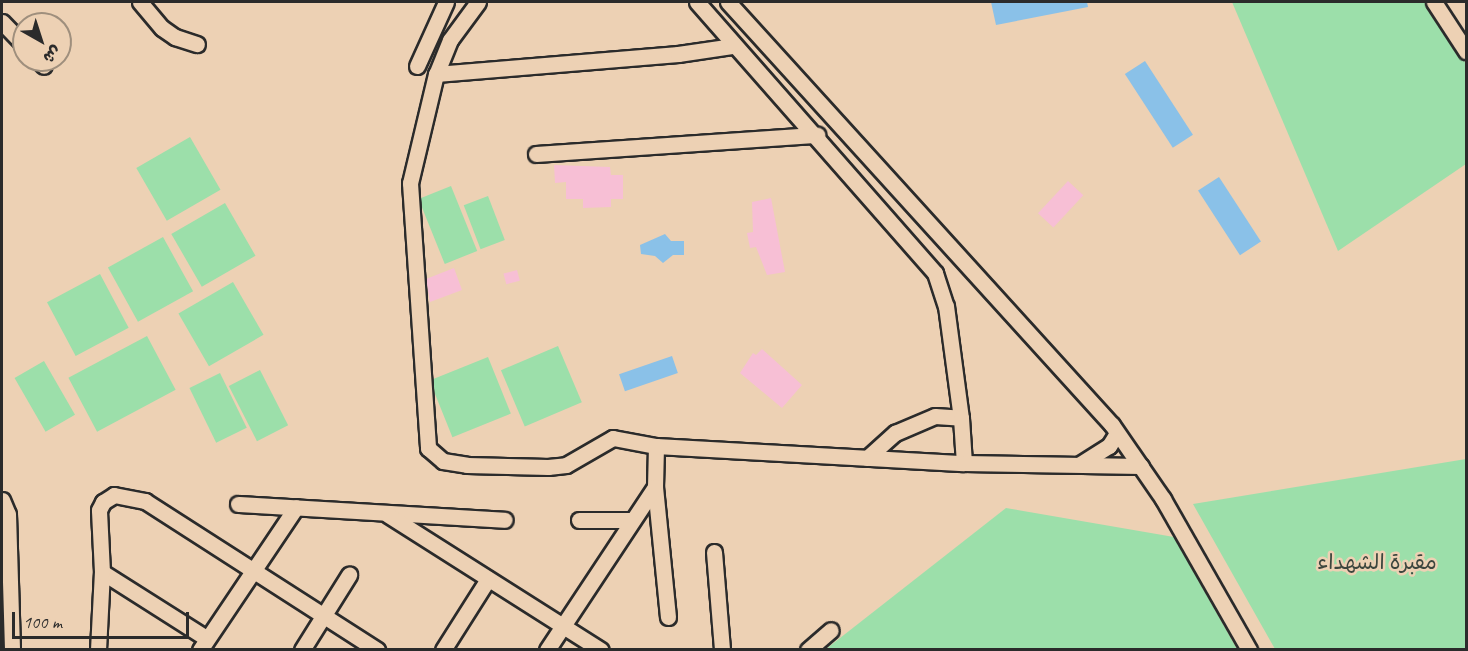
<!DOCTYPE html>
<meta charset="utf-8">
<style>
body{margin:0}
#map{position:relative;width:1468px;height:651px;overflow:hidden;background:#edd1b4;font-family:Caveat,"Playpen Sans Arabic",sans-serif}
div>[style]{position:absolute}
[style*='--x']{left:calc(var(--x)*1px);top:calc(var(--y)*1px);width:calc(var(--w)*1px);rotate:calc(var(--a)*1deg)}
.green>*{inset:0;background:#9cdfaa;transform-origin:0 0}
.water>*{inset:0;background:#8ac1e8;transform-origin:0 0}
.building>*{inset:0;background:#f7bfd5;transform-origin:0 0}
.roads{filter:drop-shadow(2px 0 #2b2b2b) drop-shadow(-2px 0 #2b2b2b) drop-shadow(0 2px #2b2b2b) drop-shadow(0 -2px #2b2b2b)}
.street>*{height:15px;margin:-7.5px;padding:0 7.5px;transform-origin:7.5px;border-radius:7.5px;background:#edd1b4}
span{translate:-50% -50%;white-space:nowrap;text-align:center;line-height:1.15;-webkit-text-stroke:5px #edd1b4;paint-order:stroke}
.park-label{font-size:21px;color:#3c463e}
.frame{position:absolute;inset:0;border:3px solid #2b2b2b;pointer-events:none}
.north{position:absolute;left:12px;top:12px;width:60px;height:60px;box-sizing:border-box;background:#edd1b4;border:2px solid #9f8f7d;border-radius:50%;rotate:141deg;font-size:16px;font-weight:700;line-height:24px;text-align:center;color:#2b2b2b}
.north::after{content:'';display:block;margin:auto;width:21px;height:27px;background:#2b2b2b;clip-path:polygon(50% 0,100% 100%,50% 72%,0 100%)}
.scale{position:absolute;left:12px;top:612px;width:177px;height:27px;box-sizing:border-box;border:3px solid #2b2b2b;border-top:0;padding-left:8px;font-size:18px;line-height:21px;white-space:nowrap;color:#2b2b2b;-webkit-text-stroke:4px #edd1b4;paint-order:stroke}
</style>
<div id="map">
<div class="green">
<i style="clip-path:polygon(1232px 2px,1429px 2px,1466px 64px,1466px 164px,1338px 251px)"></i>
<i style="left:190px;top:137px;width:61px;height:62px;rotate:60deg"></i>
<i style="left:451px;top:186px;width:70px;height:35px;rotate:68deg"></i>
<i style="left:488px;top:196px;width:47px;height:26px;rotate:69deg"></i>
<i style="left:225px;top:203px;width:61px;height:62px;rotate:60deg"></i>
<i style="left:163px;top:237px;width:62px;height:63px;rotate:61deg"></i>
<i style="left:100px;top:274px;width:61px;height:60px;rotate:62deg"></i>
<i style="left:233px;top:282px;width:61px;height:63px;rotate:60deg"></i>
<i style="left:147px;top:336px;width:61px;height:89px;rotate:62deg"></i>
<i style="left:558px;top:346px;width:61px;height:62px;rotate:67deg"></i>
<i style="left:488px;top:357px;width:61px;height:63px;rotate:68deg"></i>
<i style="left:44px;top:361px;width:62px;height:34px;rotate:60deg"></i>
<i style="left:260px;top:370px;width:62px;height:35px;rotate:63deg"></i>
<i style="left:220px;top:373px;width:61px;height:34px;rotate:64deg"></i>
<i style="clip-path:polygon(1466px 459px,1466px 649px,1275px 649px,1193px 504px)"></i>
<i style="clip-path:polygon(1006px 508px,1174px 537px,1237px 649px,826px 649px)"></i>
</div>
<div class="water">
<i style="clip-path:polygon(991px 2px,1087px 2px,1088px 7px,996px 25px)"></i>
<i style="left:1145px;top:61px;width:88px;height:24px;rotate:57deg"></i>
<i style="left:1219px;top:177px;width:77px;height:25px;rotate:57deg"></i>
<i style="clip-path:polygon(665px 234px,671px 241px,684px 241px,684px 255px,673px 255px,663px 263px,655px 256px,641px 254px,640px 245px)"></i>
<i style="left:672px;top:356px;width:18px;height:56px;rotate:71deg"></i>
</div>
<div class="building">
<i style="clip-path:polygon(554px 165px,610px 167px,611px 175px,623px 175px,623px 199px,611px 199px,611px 207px,583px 208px,583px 199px,566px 199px,566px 182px,555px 183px)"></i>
<i style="left:1068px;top:181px;width:21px;height:44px;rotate:43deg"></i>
<i style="clip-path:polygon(771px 198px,785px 272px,767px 275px,756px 247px,750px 248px,747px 233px,753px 232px,752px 202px)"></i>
<i style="clip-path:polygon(454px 268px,462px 290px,430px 302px,426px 279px)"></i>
<i style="left:517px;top:270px;width:11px;height:14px;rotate:75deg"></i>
<i style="clip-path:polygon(762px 349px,802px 385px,782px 408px,740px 373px,753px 353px,756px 355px)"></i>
</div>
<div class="roads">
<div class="street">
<i style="--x:140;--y:2;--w:34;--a:50"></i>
<i style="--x:162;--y:28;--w:16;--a:35"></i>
<i style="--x:175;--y:37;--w:23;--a:18"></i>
<i style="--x:478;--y:2;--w:47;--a:126.4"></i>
<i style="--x:450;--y:40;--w:37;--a:112"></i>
<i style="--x:436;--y:74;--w:112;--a:103.4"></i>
<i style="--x:410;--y:183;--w:266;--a:86.1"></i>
<i style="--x:428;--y:448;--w:20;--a:41"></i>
<i style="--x:443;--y:461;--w:24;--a:9"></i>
<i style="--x:467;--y:465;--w:81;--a:1.4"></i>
<i style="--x:548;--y:467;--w:18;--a:-6"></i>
<i style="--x:566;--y:465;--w:54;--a:-29.9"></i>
<i style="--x:613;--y:438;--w:44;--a:10.5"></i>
<i style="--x:697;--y:2;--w:361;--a:48.7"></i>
<i style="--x:935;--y:273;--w:35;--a:72"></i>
<i style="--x:946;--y:306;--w:113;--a:82.4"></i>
<i style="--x:728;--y:2;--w:571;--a:47.77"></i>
<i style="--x:1112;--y:425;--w:90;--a:55.4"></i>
<i style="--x:1163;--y:499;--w:174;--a:60.3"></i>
<i style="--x:1434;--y:2;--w:59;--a:56.9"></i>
<i style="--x:2;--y:22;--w:32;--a:46"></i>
<i style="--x:38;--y:60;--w:8;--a:45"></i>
<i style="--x:417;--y:66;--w:70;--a:-65.6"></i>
<i style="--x:436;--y:74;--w:243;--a:-4.7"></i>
<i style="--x:678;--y:54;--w:56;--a:-8.3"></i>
<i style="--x:536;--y:154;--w:282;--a:-3.9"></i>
<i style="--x:867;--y:458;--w:38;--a:-42"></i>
<i style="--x:895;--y:433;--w:43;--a:-23"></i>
<i style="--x:935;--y:416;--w:26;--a:4"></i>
<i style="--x:961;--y:418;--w:45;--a:86.2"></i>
<i style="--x:1080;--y:464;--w:34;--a:-32"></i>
<i style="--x:1109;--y:446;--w:15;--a:-58"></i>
<i style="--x:2;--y:500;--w:15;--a:67"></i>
<i style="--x:8;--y:514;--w:136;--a:88.3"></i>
<i style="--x:238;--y:504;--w:267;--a:3.4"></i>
<i style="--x:388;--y:515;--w:252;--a:32.4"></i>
<i style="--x:579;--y:520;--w:51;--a:0"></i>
<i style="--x:714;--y:552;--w:98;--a:85.3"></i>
<i style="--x:102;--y:572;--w:123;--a:32.4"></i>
<i style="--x:668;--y:617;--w:131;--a:-95.7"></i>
<i style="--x:655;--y:487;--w:41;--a:-88.6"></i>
<i style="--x:656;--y:446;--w:308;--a:3.2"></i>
<i style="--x:964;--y:463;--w:177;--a:1"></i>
<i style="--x:98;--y:650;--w:78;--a:-87.1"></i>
<i style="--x:102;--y:572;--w:62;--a:-92.8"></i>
<i style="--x:99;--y:510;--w:9;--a:-63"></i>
<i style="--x:103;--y:502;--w:13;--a:-32"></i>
<i style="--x:114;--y:495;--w:32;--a:11"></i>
<i style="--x:145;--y:501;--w:276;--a:32.7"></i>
<i style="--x:200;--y:650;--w:172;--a:-56.1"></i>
<i style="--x:302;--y:650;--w:89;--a:-57.9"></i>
<i style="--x:443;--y:650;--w:84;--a:-57.6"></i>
<i style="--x:547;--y:650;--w:196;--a:-56.5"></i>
<i style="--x:808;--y:650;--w:30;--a:-41"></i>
</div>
</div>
<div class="park-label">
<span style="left:1377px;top:562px">مقبرة الشهداء</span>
</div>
<div class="frame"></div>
<div class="north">ش</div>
<div class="scale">100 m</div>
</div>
